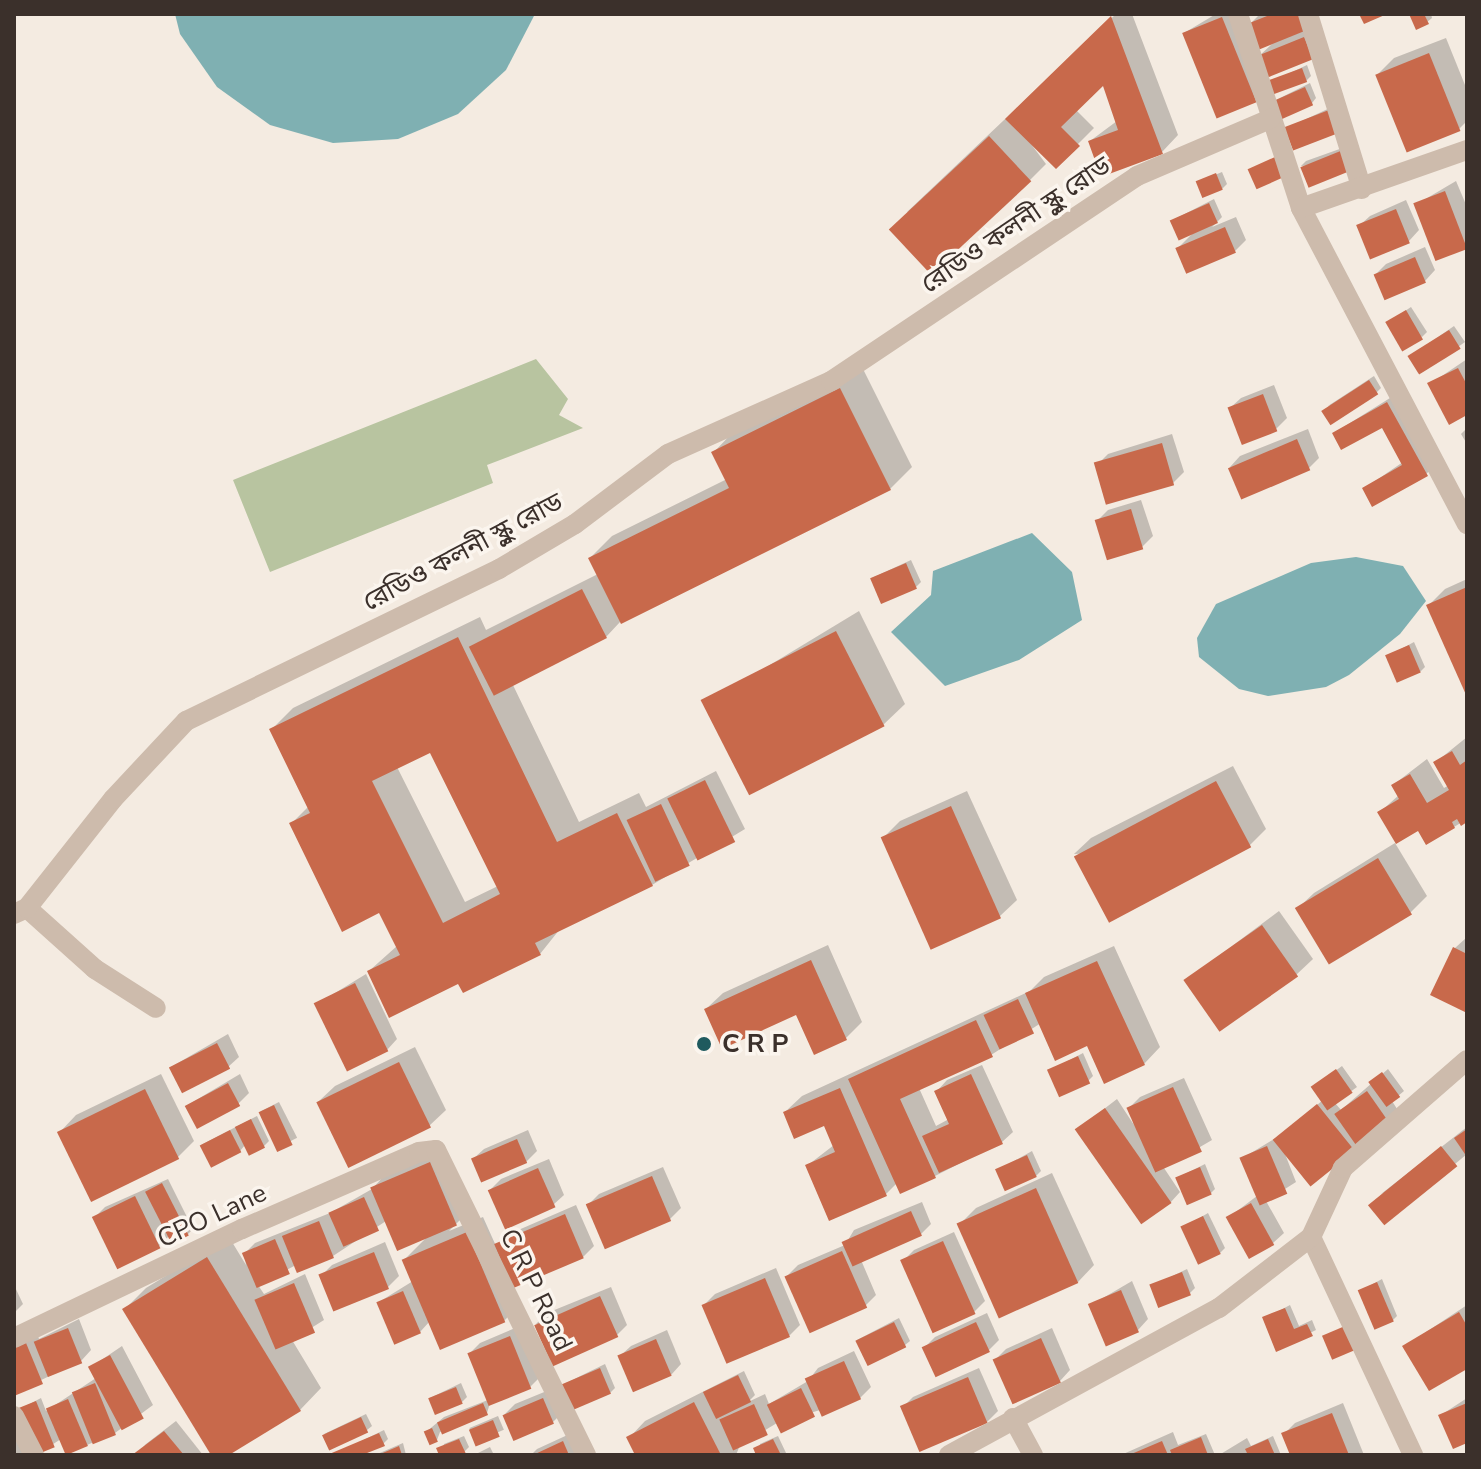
<!DOCTYPE html>
<meta charset="utf-8">
<style>
body{margin:0}
#map{position:relative;width:1481px;height:1469px;overflow:hidden;background:#f4ebe1;font-family:"Nunito Sans","Noto Sans Bengali",sans-serif}
div>[style]{position:absolute}
[style*='--x']{left:calc(var(--x)*1px);top:calc(var(--y)*1px);width:calc(var(--w)*1px);rotate:calc(var(--a)*1deg)}
.green>*{inset:0;background:#b8c4a0}
.water>*{inset:0;background:#7fb0b2}
.shadow>*{inset:0;background:#0003;transform-origin:0 0}
.building>*{inset:0;background:#c8694b;transform-origin:0 0}
.street>*{height:20px;margin:-10px;padding:0 10px;transform-origin:10px;border-radius:10px;background:#cdbbac}
.dots>*{width:22px;height:22px;translate:-50% -50%;box-sizing:border-box;border:4px solid #fbf5ee;border-radius:50%}
span{translate:-50% -50%;white-space:nowrap;text-align:center;line-height:1.15;-webkit-text-stroke:7px #fbf5ee;paint-order:stroke}
.street-label{font-size:26px;color:#3b302b}
.poi-label{font-size:26px;color:#3b302b;font-weight:700}
.left{translate:0 -50%;text-align:left}
.frame{position:absolute;inset:0;border:16px solid #3b302b;pointer-events:none}
</style>
<div id="map">
<div class="green">
<i style="clip-path:polygon(536px 359px,568px 399px,559px 415px,583px 428px,487px 465px,493px 483px,270px 572px,233px 480px)"></i>
</div>
<div class="water">
<i style="clip-path:polygon(175px 14px,535px 14px,506px 70px,458px 114px,398px 139px,333px 143px,270px 125px,217px 87px,180px 34px)"></i>
<i style="clip-path:polygon(1032px 533px,1072px 572px,1082px 620px,1019px 660px,945px 686px,891px 632px,931px 595px,933px 571px)"></i>
<i style="clip-path:polygon(1356px 557px,1403px 566px,1426px 601px,1400px 634px,1349px 675px,1326px 687px,1268px 696px,1239px 689px,1199px 657px,1197px 638px,1216px 604px,1311px 563px)"></i>
</div>
<div class="shadow">
<i style="clip-path:polygon(1116px 14px,1132px 14px,1178px 135px,1162px 152px,1090px 141px,1117px 121px,1103px 83px,1076px 110px,1094px 128px,1056px 166px,1025px 136px,1046px 164px,1030px 180px,907px 212px)"></i>
<i style="clip-path:polygon(1216px 14px,1235px 14px,1266px 91px,1255px 102px,1184px 33px)"></i>
<i style="clip-path:polygon(1260px 14px,1316px 14px,1303px 32px,1315px 27px,1323px 47px,1258px 57px,1274px 42px,1250px 24px)"></i>
<i style="clip-path:polygon(1411px 14px,1431px 14px,1432px 18px,1427px 22px)"></i>
<i style="clip-path:polygon(1446px 38px,1467px 90px,1467px 121px,1459px 129px,1377px 75px,1394px 58px)"></i>
<i style="clip-path:polygon(1307px 65px,1311px 76px,1306px 81px,1269px 83px)"></i>
<i style="clip-path:polygon(1310px 83px,1316px 98px,1312px 103px,1276px 100px)"></i>
<i style="clip-path:polygon(1334px 106px,1295px 148px,1287px 128px)"></i>
<i style="clip-path:polygon(1348px 146px,1354px 163px,1301px 166px,1306px 161px)"></i>
<i style="clip-path:polygon(1222px 172px,1227px 184px,1222px 189px,1198px 182px)"></i>
<i style="clip-path:polygon(1456px 181px,1467px 207px,1467px 247px,1440px 258px,1417px 204px)"></i>
<i style="clip-path:polygon(1214px 199px,1222px 217px,1212px 227px,1236px 217px,1246px 240px,1235px 251px,1178px 248px,1194px 232px,1171px 221px)"></i>
<i style="clip-path:polygon(1406px 200px,1419px 230px,1409px 241px,1359px 226px,1370px 216px)"></i>
<i style="clip-path:polygon(1425px 247px,1435px 270px,1425px 281px,1375px 275px,1386px 264px)"></i>
<i style="clip-path:polygon(1411px 307px,1427px 332px,1422px 337px,1393px 319px)"></i>
<i style="clip-path:polygon(1454px 326px,1465px 342px,1421px 373px,1415px 353px)"></i>
<i style="clip-path:polygon(1467px 359px,1467px 413px,1430px 384px)"></i>
<i style="clip-path:polygon(evenodd,862px 367px,912px 467px,890px 489px,620px 622px,606px 637px,512px 683px,579px 822px,639px 793px,646px 807px,716px 771px,745px 829px,652px 885px,560px 929px,540px 954px,459px 981px,369px 971px,397px 946px,380px 911px,291px 824px,309px 806px,271px 730px,293px 708px,480px 617px,486px 630px,598px 574px,590px 558px,612px 536px,727px 479px,714px 452px,735px 430px,862px 367px,431px 751px,498px 886px,465px 902px,397px 767px,431px 751px)"></i>
<i style="clip-path:polygon(1374px 376px,1381px 388px,1376px 393px,1328px 406px)"></i>
<i style="clip-path:polygon(1274px 385px,1287px 418px,1276px 429px,1230px 408px,1241px 398px)"></i>
<i style="clip-path:polygon(1398px 393px,1437px 464px,1426px 474px,1365px 488px,1403px 462px,1382px 425px,1334px 433px)"></i>
<i style="clip-path:polygon(1467px 428px,1467px 444px,1461px 434px)"></i>
<i style="clip-path:polygon(1308px 429px,1319px 458px,1309px 468px,1230px 467px,1240px 456px)"></i>
<i style="clip-path:polygon(1172px 434px,1184px 472px,1173px 483px,1097px 465px,1108px 454px)"></i>
<i style="clip-path:polygon(1141px 500px,1153px 536px,1142px 547px,1097px 521px,1108px 510px)"></i>
<i style="clip-path:polygon(911px 560px,921px 582px,916px 587px,872px 578px)"></i>
<i style="clip-path:polygon(1467px 579px,1467px 692px,1428px 606px,1445px 589px)"></i>
<i style="clip-path:polygon(859px 611px,905px 704px,883px 725px,708px 710px,730px 689px)"></i>
<i style="clip-path:polygon(1414px 642px,1425px 667px,1420px 672px,1388px 656px)"></i>
<i style="clip-path:polygon(1467px 737px,1467px 819px,1454px 827px,1419px 828px,1380px 812px,1399px 795px,1393px 785px,1427px 759px,1444px 788px,1449px 785px,1436px 762px)"></i>
<i style="clip-path:polygon(1233px 766px,1266px 829px,1249px 846px,1074px 854px,1091px 838px)"></i>
<i style="clip-path:polygon(967px 791px,1017px 900px,1000px 916px,932px 946px,883px 838px,900px 821px)"></i>
<i style="clip-path:polygon(1395px 843px,1427px 896px,1411px 912px,1330px 962px,1297px 909px,1314px 893px)"></i>
<i style="clip-path:polygon(1279px 911px,1313px 959px,1296px 975px,1185px 981px)"></i>
<i style="clip-path:polygon(1466px 938px,1467px 938px,1467px 1011px,1455px 948px)"></i>
<i style="clip-path:polygon(828px 945px,862px 1022px,846px 1038px,797px 1012px,706px 1009px,723px 993px)"></i>
<i style="clip-path:polygon(1114px 946px,1160px 1047px,1144px 1064px,1041px 1023px,991px 1055px,919px 1088px,936px 1126px,949px 1119px,937px 1091px,947px 1080px,982px 1065px,1013px 1132px,1002px 1142px,935px 1176px,897px 1183px,885px 1195px,808px 1165px,834px 1145px,825px 1124px,785px 1112px,802px 1096px,1030px 991px,1044px 977px)"></i>
<i style="clip-path:polygon(366px 974px,397px 1039px,387px 1050px,317px 1004px)"></i>
<i style="clip-path:polygon(228px 1034px,239px 1057px,228px 1067px,171px 1067px)"></i>
<i style="clip-path:polygon(415px 1047px,446px 1110px,429px 1126px,318px 1102px,335px 1086px)"></i>
<i style="clip-path:polygon(1083px 1053px,1093px 1076px,1088px 1081px,1049px 1071px)"></i>
<i style="clip-path:polygon(1342px 1066px,1357px 1087px,1335px 1103px,1341px 1110px,1388px 1069px,1404px 1091px,1392px 1101px,1399px 1112px,1354px 1150px,1285px 1154px,1296px 1182px,1266px 1201px,1284px 1233px,1273px 1243px,1229px 1217px,1257px 1196px,1241px 1159px,1279px 1136px,1323px 1100px,1319px 1083px)"></i>
<i style="clip-path:polygon(161px 1074px,194px 1141px,178px 1157px,60px 1132px,76px 1115px)"></i>
<i style="clip-path:polygon(240px 1074px,249px 1093px,238px 1104px,186px 1106px)"></i>
<i style="clip-path:polygon(1184px 1078px,1212px 1140px,1164px 1168px,1180px 1192px,1170px 1203px,1078px 1129px,1117px 1099px,1134px 1125px,1129px 1108px,1140px 1097px)"></i>
<i style="left:279px;top:1102px;width:40px;height:21px;rotate:63deg"></i>
<i style="clip-path:polygon(257px 1116px,269px 1141px,264px 1146px,245px 1145px,240px 1151px,201px 1145px)"></i>
<i style="clip-path:polygon(1467px 1127px,1467px 1154px,1455px 1164px,1381px 1194px)"></i>
<i style="clip-path:polygon(528px 1130px,537px 1151px,526px 1162px,473px 1159px,484px 1149px)"></i>
<i style="clip-path:polygon(1032px 1151px,1041px 1171px,1036px 1176px,998px 1170px)"></i>
<i style="clip-path:polygon(441px 1152px,467px 1213px,449px 1231px,483px 1217px,496px 1246px,507px 1235px,576px 1205px,594px 1246px,583px 1257px,513px 1286px,520px 1304px,504px 1321px,430px 1321px,420px 1332px,379px 1302px,413px 1281px,404px 1260px,428px 1236px,386px 1221px,333px 1256px,296px 1265px,258px 1285px,264px 1294px,305px 1274px,324px 1320px,292px 1340px,321px 1388px,300px 1410px,226px 1455px,213px 1455px,124px 1310px,146px 1288px,229px 1237px,246px 1265px,244px 1254px,255px 1243px,330px 1213px,372px 1189px,383px 1177px)"></i>
<i style="clip-path:polygon(549px 1159px,564px 1195px,553px 1205px,490px 1190px,501px 1179px)"></i>
<i style="clip-path:polygon(1205px 1164px,1215px 1189px,1210px 1194px,1177px 1178px)"></i>
<i style="clip-path:polygon(663px 1167px,681px 1208px,670px 1219px,588px 1205px,599px 1194px)"></i>
<i style="clip-path:polygon(1052px 1173px,1094px 1265px,1078px 1282px,960px 1224px,976px 1208px)"></i>
<i style="clip-path:polygon(168px 1179px,193px 1229px,188px 1234px,172px 1242px,169px 1236px,159px 1246px,94px 1218px,105px 1207px)"></i>
<i style="clip-path:polygon(922px 1202px,931px 1224px,920px 1235px,861px 1260px,876px 1295px,865px 1306px,787px 1276px,798px 1265px,845px 1245px,854px 1230px)"></i>
<i style="clip-path:polygon(1208px 1213px,1225px 1248px,1220px 1253px,1184px 1227px)"></i>
<i style="clip-path:polygon(954px 1232px,985px 1301px,974px 1312px,903px 1261px,914px 1250px)"></i>
<i style="clip-path:polygon(385px 1242px,399px 1276px,388px 1287px,335px 1310px,321px 1276px,332px 1265px)"></i>
<i style="clip-path:polygon(776px 1268px,800px 1325px,789px 1336px,704px 1305px,715px 1294px)"></i>
<i style="clip-path:polygon(1187px 1269px,1195px 1288px,1190px 1293px,1152px 1286px)"></i>
<i style="clip-path:polygon(1382px 1279px,1397px 1316px,1392px 1321px,1360px 1291px)"></i>
<i style="clip-path:polygon(1132px 1281px,1148px 1319px,1138px 1330px,1091px 1305px)"></i>
<i style="clip-path:polygon(14px 1285px,23px 1304px,14px 1313px)"></i>
<i style="clip-path:polygon(611px 1287px,627px 1325px,616px 1336px,536px 1324px,547px 1313px)"></i>
<i style="clip-path:polygon(1467px 1297px,1467px 1367px,1405px 1346px,1467px 1305px)"></i>
<i style="clip-path:polygon(1290px 1305px,1299px 1326px,1312px 1320px,1316px 1330px,1277px 1349px,1265px 1318px)"></i>
<i style="clip-path:polygon(987px 1313px,999px 1340px,989px 1350px,924px 1348px,935px 1337px)"></i>
<i style="clip-path:polygon(899px 1318px,910px 1341px,905px 1345px,857px 1340px)"></i>
<i style="clip-path:polygon(79px 1319px,91px 1350px,81px 1361px,14px 1393px,14px 1343px,37px 1333px,39px 1339px)"></i>
<i style="clip-path:polygon(520px 1326px,541px 1376px,530px 1387px,490px 1403px,487px 1413px,440px 1432px,437px 1440px,426px 1432px,444px 1417px,488px 1400px,469px 1354px,480px 1343px)"></i>
<i style="clip-path:polygon(1052px 1328px,1070px 1370px,1060px 1381px,995px 1360px,1006px 1349px)"></i>
<i style="clip-path:polygon(667px 1330px,681px 1364px,671px 1375px,620px 1356px,631px 1346px)"></i>
<i style="clip-path:polygon(122px 1346px,153px 1405px,115px 1433px,87px 1445px,61px 1439px,36px 1455px,14px 1455px,20px 1409px,41px 1398px,46px 1411px,96px 1378px,91px 1367px)"></i>
<i style="clip-path:polygon(854px 1351px,871px 1387px,860px 1398px,777px 1423px,740px 1445px,736px 1455px,637px 1455px,629px 1438px,645px 1421px,744px 1371px,755px 1395px,748px 1402px,765px 1394px,769px 1404px,808px 1381px,818px 1368px)"></i>
<i style="clip-path:polygon(605px 1364px,615px 1388px,610px 1393px,564px 1384px)"></i>
<i style="clip-path:polygon(979px 1368px,998px 1411px,987px 1422px,902px 1408px,913px 1397px)"></i>
<i style="clip-path:polygon(461px 1383px,467px 1397px,462px 1402px,430px 1398px)"></i>
<i style="clip-path:polygon(554px 1388px,563px 1412px,553px 1422px,504px 1415px,515px 1404px)"></i>
<i style="clip-path:polygon(1467px 1398px,1467px 1441px,1441px 1415px)"></i>
<i style="clip-path:polygon(1343px 1403px,1364px 1455px,1293px 1455px,1284px 1434px,1295px 1423px)"></i>
<i style="clip-path:polygon(366px 1414px,372px 1426px,367px 1430px,324px 1434px)"></i>
<i style="left:498px;top:1416px;width:15px;height:31px;rotate:67deg"></i>
<i style="clip-path:polygon(176px 1421px,203px 1455px,136px 1455px,146px 1444px)"></i>
<i style="clip-path:polygon(384px 1430px,388px 1439px,383px 1444px,357px 1455px,333px 1455px)"></i>
<i style="clip-path:polygon(574px 1432px,584px 1455px,531px 1455px,537px 1449px)"></i>
<i style="clip-path:polygon(1173px 1432px,1178px 1445px,1206px 1434px,1215px 1455px,1121px 1455px)"></i>
<i style="clip-path:polygon(464px 1436px,469px 1447px,464px 1452px,441px 1455px,444px 1444px)"></i>
<i style="clip-path:polygon(778px 1436px,787px 1455px,758px 1455px,760px 1444px)"></i>
<i style="clip-path:polygon(1273px 1436px,1281px 1455px,1219px 1455px,1247px 1438px,1251px 1446px)"></i>
<i style="clip-path:polygon(403px 1443px,406px 1455px,375px 1455px)"></i>
<i style="clip-path:polygon(490px 1447px,494px 1455px,474px 1455px)"></i>
</div>
<div class="building">
<i style="clip-path:polygon(1272px 14px,1301px 14px,1307px 30px,1258px 50px,1247px 24px)"></i>
<i style="clip-path:polygon(1359px 14px,1387px 14px,1364px 24px)"></i>
<i style="clip-path:polygon(1409px 14px,1424px 14px,1429px 24px,1416px 30px)"></i>
<i style="clip-path:polygon(1111px 16px,1163px 154px,1101px 177px,1088px 141px,1118px 130px,1103px 86px,1061px 127px,1080px 146px,1056px 169px,1005px 119px)"></i>
<i style="left:1222px;top:17px;width:92px;height:43px;rotate:68deg"></i>
<i style="left:1304px;top:37px;width:24px;height:52px;rotate:68deg"></i>
<i style="left:1429px;top:53px;width:84px;height:58px;rotate:68deg"></i>
<i style="left:1302px;top:68px;width:15px;height:38px;rotate:70deg"></i>
<i style="left:1305px;top:87px;width:20px;height:34px;rotate:66deg"></i>
<i style="left:1329px;top:110px;width:25px;height:48px;rotate:69deg"></i>
<i style="left:989px;top:136px;width:62px;height:137px;rotate:47deg"></i>
<i style="left:1343px;top:150px;width:22px;height:46px;rotate:68deg"></i>
<i style="left:1275px;top:157px;width:22px;height:30px;rotate:66deg"></i>
<i style="left:1216px;top:173px;width:18px;height:22px;rotate:68deg"></i>
<i style="left:1445px;top:191px;width:62px;height:34px;rotate:69deg"></i>
<i style="left:1209px;top:203px;width:22px;height:43px;rotate:66deg"></i>
<i style="left:1396px;top:209px;width:37px;height:43px;rotate:68deg"></i>
<i style="left:1225px;top:227px;width:28px;height:54px;rotate:67deg"></i>
<i style="left:1415px;top:257px;width:28px;height:45px;rotate:67deg"></i>
<i style="left:1406px;top:310px;width:34px;height:24px;rotate:60deg"></i>
<i style="left:1449px;top:330px;width:22px;height:49px;rotate:58deg"></i>
<i style="clip-path:polygon(1458px 368px,1467px 385px,1467px 415px,1449px 425px,1427px 383px)"></i>
<i style="left:1369px;top:380px;width:17px;height:57px;rotate:57deg"></i>
<i style="clip-path:polygon(840px 388px,891px 490px,621px 624px,588px 558px,729px 488px,711px 452px)"></i>
<i style="left:1263px;top:394px;width:40px;height:38px;rotate:69deg"></i>
<i style="clip-path:polygon(1387px 402px,1428px 476px,1372px 507px,1362px 488px,1402px 465px,1382px 428px,1341px 450px,1332px 433px)"></i>
<i style="left:1297px;top:439px;width:34px;height:75px;rotate:67deg"></i>
<i style="left:1162px;top:443px;width:44px;height:71px;rotate:74deg"></i>
<i style="left:1131px;top:509px;width:42px;height:38px;rotate:73deg"></i>
<i style="left:906px;top:563px;width:28px;height:39px;rotate:67deg"></i>
<i style="clip-path:polygon(1467px 587px,1467px 697px,1426px 605px)"></i>
<i style="left:582px;top:589px;width:55px;height:127px;rotate:63deg"></i>
<i style="left:836px;top:631px;width:107px;height:152px;rotate:63deg"></i>
<i style="clip-path:polygon(evenodd,458px 637px,557px 842px,617px 813px,653px 886px,535px 943px,541px 955px,463px 993px,458px 984px,389px 1018px,367px 971px,400px 955px,379px 913px,342px 932px,289px 823px,310px 813px,269px 729px,458px 637px,430px 753px,500px 894px,443px 923px,372px 781px,430px 753px)"></i>
<i style="left:1409px;top:645px;width:30px;height:26px;rotate:67deg"></i>
<i style="clip-path:polygon(1452px 751px,1460px 765px,1467px 760px,1467px 822px,1461px 826px,1457px 819px,1452px 822px,1455px 828px,1426px 845px,1418px 831px,1396px 844px,1377px 812px,1399px 799px,1391px 785px,1410px 774px,1427px 803px,1449px 790px,1433px 762px)"></i>
<i style="left:705px;top:780px;width:69px;height:42px;rotate:64deg"></i>
<i style="left:1216px;top:781px;width:75px;height:161px;rotate:62deg"></i>
<i style="left:661px;top:804px;width:68px;height:38px;rotate:65deg"></i>
<i style="left:951px;top:806px;width:123px;height:77px;rotate:66deg"></i>
<i style="left:1378px;top:858px;width:66px;height:97px;rotate:59deg"></i>
<i style="left:1262px;top:925px;width:63px;height:96px;rotate:55deg"></i>
<i style="clip-path:polygon(1453px 947px,1467px 954px,1467px 1013px,1430px 995px)"></i>
<i style="clip-path:polygon(811px 960px,847px 1040px,814px 1055px,796px 1015px,722px 1049px,704px 1009px)"></i>
<i style="clip-path:polygon(1097px 961px,1145px 1065px,1104px 1084px,1087px 1046px,1055px 1061px,1025px 993px)"></i>
<i style="left:355px;top:983px;width:76px;height:46px;rotate:64deg"></i>
<i style="left:1018px;top:999px;width:38px;height:38px;rotate:65deg"></i>
<i style="clip-path:polygon(976px 1020px,993px 1057px,900px 1099px,936px 1178px,900px 1194px,848px 1079px)"></i>
<i style="left:217px;top:1043px;width:29px;height:54px;rotate:63deg"></i>
<i style="left:1078px;top:1056px;width:30px;height:34px;rotate:66deg"></i>
<i style="left:399px;top:1062px;width:73px;height:92px;rotate:64deg"></i>
<i style="left:1336px;top:1069px;width:29px;height:31px;rotate:55deg"></i>
<i style="left:1382px;top:1072px;width:31px;height:17px;rotate:54deg"></i>
<i style="clip-path:polygon(971px 1074px,1003px 1144px,939px 1173px,922px 1136px,949px 1124px,934px 1091px)"></i>
<i style="left:228px;top:1083px;width:26px;height:49px;rotate:62deg"></i>
<i style="left:1173px;top:1087px;width:71px;height:51px;rotate:66deg"></i>
<i style="clip-path:polygon(840px 1088px,887px 1196px,829px 1221px,805px 1165px,835px 1152px,824px 1126px,794px 1139px,783px 1112px)"></i>
<i style="left:145px;top:1089px;width:78px;height:98px;rotate:64deg"></i>
<i style="left:1367px;top:1091px;width:40px;height:40px;rotate:55deg"></i>
<i style="left:1317px;top:1104px;width:60px;height:57px;rotate:51deg"></i>
<i style="left:274px;top:1105px;width:44px;height:17px;rotate:65deg"></i>
<i style="left:1105px;top:1108px;width:116px;height:37px;rotate:55deg"></i>
<i style="left:251px;top:1119px;width:32px;height:18px;rotate:64deg"></i>
<i style="clip-path:polygon(1467px 1129px,1467px 1157px,1454px 1138px)"></i>
<i style="left:230px;top:1130px;width:25px;height:34px;rotate:63deg"></i>
<i style="left:517px;top:1139px;width:26px;height:50px;rotate:67deg"></i>
<i style="left:1267px;top:1146px;width:52px;height:30px;rotate:67deg"></i>
<i style="left:1441px;top:1146px;width:26px;height:94px;rotate:51deg"></i>
<i style="left:1027px;top:1155px;width:24px;height:35px;rotate:66deg"></i>
<i style="left:430px;top:1162px;width:69px;height:65px;rotate:67deg"></i>
<i style="left:1200px;top:1167px;width:30px;height:27px;rotate:67deg"></i>
<i style="left:538px;top:1168px;width:43px;height:55px;rotate:66deg"></i>
<i style="left:652px;top:1176px;width:49px;height:72px;rotate:67deg"></i>
<i style="left:162px;top:1183px;width:59px;height:19px;rotate:63deg"></i>
<i style="left:1036px;top:1188px;width:104px;height:87px;rotate:66deg"></i>
<i style="left:135px;top:1196px;width:58px;height:48px;rotate:64deg"></i>
<i style="left:364px;top:1197px;width:37px;height:39px;rotate:66deg"></i>
<i style="left:1251px;top:1203px;width:48px;height:29px;rotate:61deg"></i>
<i style="left:911px;top:1211px;width:27px;height:76px;rotate:66deg"></i>
<i style="left:565px;top:1214px;width:48px;height:77px;rotate:67deg"></i>
<i style="left:1203px;top:1216px;width:42px;height:25px;rotate:65deg"></i>
<i style="left:319px;top:1221px;width:40px;height:40px;rotate:68deg"></i>
<i style="left:467px;top:1232px;width:98px;height:71px;rotate:67deg"></i>
<i style="left:275px;top:1239px;width:38px;height:36px;rotate:67deg"></i>
<i style="left:943px;top:1241px;width:80px;height:47px;rotate:66deg"></i>
<i style="left:842px;top:1251px;width:62px;height:63px;rotate:66deg"></i>
<i style="left:374px;top:1252px;width:40px;height:60px;rotate:68deg"></i>
<i style="clip-path:polygon(207px 1257px,301px 1411px,229px 1455px,211px 1455px,122px 1309px)"></i>
<i style="left:1182px;top:1272px;width:25px;height:35px;rotate:69deg"></i>
<i style="left:765px;top:1278px;width:64px;height:69px;rotate:67deg"></i>
<i style="left:1377px;top:1282px;width:43px;height:21px;rotate:67deg"></i>
<i style="left:294px;top:1283px;width:54px;height:43px;rotate:67deg"></i>
<i style="left:1121px;top:1290px;width:46px;height:36px;rotate:67deg"></i>
<i style="left:403px;top:1291px;width:46px;height:29px;rotate:67deg"></i>
<i style="left:600px;top:1296px;width:45px;height:72px;rotate:66deg"></i>
<i style="clip-path:polygon(1285px 1308px,1294px 1329px,1307px 1324px,1313px 1336px,1276px 1352px,1262px 1317px)"></i>
<i style="clip-path:polygon(1459px 1312px,1467px 1326px,1467px 1369px,1429px 1391px,1402px 1346px)"></i>
<i style="left:894px;top:1322px;width:28px;height:43px;rotate:64deg"></i>
<i style="left:976px;top:1322px;width:33px;height:60px;rotate:65deg"></i>
<i style="left:1345px;top:1326px;width:26px;height:25px;rotate:67deg"></i>
<i style="left:68px;top:1328px;width:38px;height:37px;rotate:68deg"></i>
<i style="left:510px;top:1336px;width:57px;height:46px;rotate:68deg"></i>
<i style="left:1041px;top:1338px;width:49px;height:53px;rotate:66deg"></i>
<i style="left:656px;top:1339px;width:40px;height:42px;rotate:67deg"></i>
<i style="clip-path:polygon(26px 1343px,43px 1384px,14px 1396px,14px 1348px)"></i>
<i style="left:110px;top:1355px;width:72px;height:25px;rotate:62deg"></i>
<i style="left:844px;top:1361px;width:42px;height:43px;rotate:66deg"></i>
<i style="left:600px;top:1368px;width:28px;height:42px;rotate:67deg"></i>
<i style="left:738px;top:1375px;width:30px;height:39px;rotate:64deg"></i>
<i style="left:968px;top:1377px;width:50px;height:74px;rotate:67deg"></i>
<i style="left:95px;top:1383px;width:56px;height:25px;rotate:68deg"></i>
<i style="left:456px;top:1387px;width:18px;height:30px;rotate:68deg"></i>
<i style="left:801px;top:1388px;width:32px;height:38px;rotate:64deg"></i>
<i style="left:543px;top:1398px;width:28px;height:44px;rotate:67deg"></i>
<i style="left:68px;top:1399px;width:51px;height:24px;rotate:67deg"></i>
<i style="left:36px;top:1401px;width:50px;height:20px;rotate:68deg"></i>
<i style="clip-path:polygon(694px 1402px,721px 1455px,635px 1455px,626px 1437px)"></i>
<i style="left:483px;top:1403px;width:13px;height:50px;rotate:67deg"></i>
<i style="clip-path:polygon(1467px 1403px,1467px 1443px,1453px 1449px,1438px 1415px)"></i>
<i style="left:754px;top:1404px;width:34px;height:38px;rotate:66deg"></i>
<i style="clip-path:polygon(1332px 1413px,1349px 1455px,1290px 1455px,1281px 1433px)"></i>
<i style="left:361px;top:1417px;width:17px;height:43px;rotate:65deg"></i>
<i style="left:493px;top:1420px;width:18px;height:26px;rotate:68deg"></i>
<i style="left:432px;top:1428px;width:15px;height:9px;rotate:67deg"></i>
<i style="clip-path:polygon(164px 1431px,184px 1455px,132px 1455px)"></i>
<i style="clip-path:polygon(379px 1433px,385px 1446px,362px 1455px,327px 1455px)"></i>
<i style="clip-path:polygon(1201px 1437px,1208px 1455px,1172px 1455px,1170px 1450px)"></i>
<i style="clip-path:polygon(459px 1439px,466px 1454px,439px 1455px,436px 1448px)"></i>
<i style="clip-path:polygon(773px 1439px,781px 1455px,756px 1455px,753px 1448px)"></i>
<i style="clip-path:polygon(1268px 1439px,1275px 1455px,1248px 1455px,1245px 1449px)"></i>
<i style="clip-path:polygon(563px 1441px,569px 1455px,533px 1455px)"></i>
<i style="clip-path:polygon(1162px 1441px,1168px 1455px,1129px 1455px)"></i>
<i style="clip-path:polygon(399px 1446px,402px 1455px,378px 1455px)"></i>
</div>
<div class="street">
<i style="--x:1238;--y:14;--w:204;--a:72"></i>
<i style="--x:1301;--y:208;--w:357;--a:62.3"></i>
<i style="--x:1308;--y:14;--w:183;--a:72.9"></i>
<i style="--x:1301;--y:208;--w:176;--a:-19.3"></i>
<i style="--x:27;--y:908;--w:91;--a:41.9"></i>
<i style="--x:95;--y:969;--w:72;--a:32.6"></i>
<i style="--x:14;--y:914;--w:14;--a:-25"></i>
<i style="--x:27;--y:908;--w:139;--a:-51.7"></i>
<i style="--x:113;--y:799;--w:107;--a:-46.9"></i>
<i style="--x:186;--y:721;--w:348;--a:-25.9"></i>
<i style="--x:499;--y:569;--w:88;--a:-30.6"></i>
<i style="--x:575;--y:524;--w:116;--a:-37"></i>
<i style="--x:668;--y:454;--w:179;--a:-24.1"></i>
<i style="--x:831;--y:381;--w:368;--a:-33.8"></i>
<i style="--x:1137;--y:176;--w:145;--a:-23.2"></i>
<i style="--x:1311;--y:1237;--w:241;--a:64.9"></i>
<i style="--x:14;--y:1338;--w:253;--a:-25.6"></i>
<i style="--x:242;--y:1229;--w:193;--a:-23.5"></i>
<i style="--x:419;--y:1152;--w:17;--a:-7"></i>
<i style="--x:436;--y:1150;--w:340;--a:63.8"></i>
<i style="--x:14;--y:1416;--w:44;--a:62.9"></i>
<i style="--x:1013;--y:1418;--w:42;--a:61.6"></i>
<i style="--x:949;--y:1455;--w:307;--a:-28.6"></i>
<i style="--x:1219;--y:1308;--w:116;--a:-37.7"></i>
<i style="--x:1311;--y:1237;--w:76;--a:-65.1"></i>
<i style="--x:1343;--y:1168;--w:164;--a:-41.1"></i>
</div>
<div class="dots">
<i style="left:704px;top:1044px;background:#1f5a5e"></i>
</div>
<div class="street-label">
<span style="left:1016px;top:225px;rotate:-34deg">রেডিও কলনী স্কুল রোড</span>
<span style="left:463px;top:552px;rotate:-28deg">রেডিও কলনী স্কুল রোড</span>
<span style="left:212px;top:1216px;rotate:-25deg">CPO Lane</span>
<span style="left:536px;top:1290px;rotate:64deg">C R P Road</span>
</div>
<div class="poi-label">
<span class="left" style="left:722px;top:1044px">C R P</span>
</div>
<div class="frame"></div>
</div>
